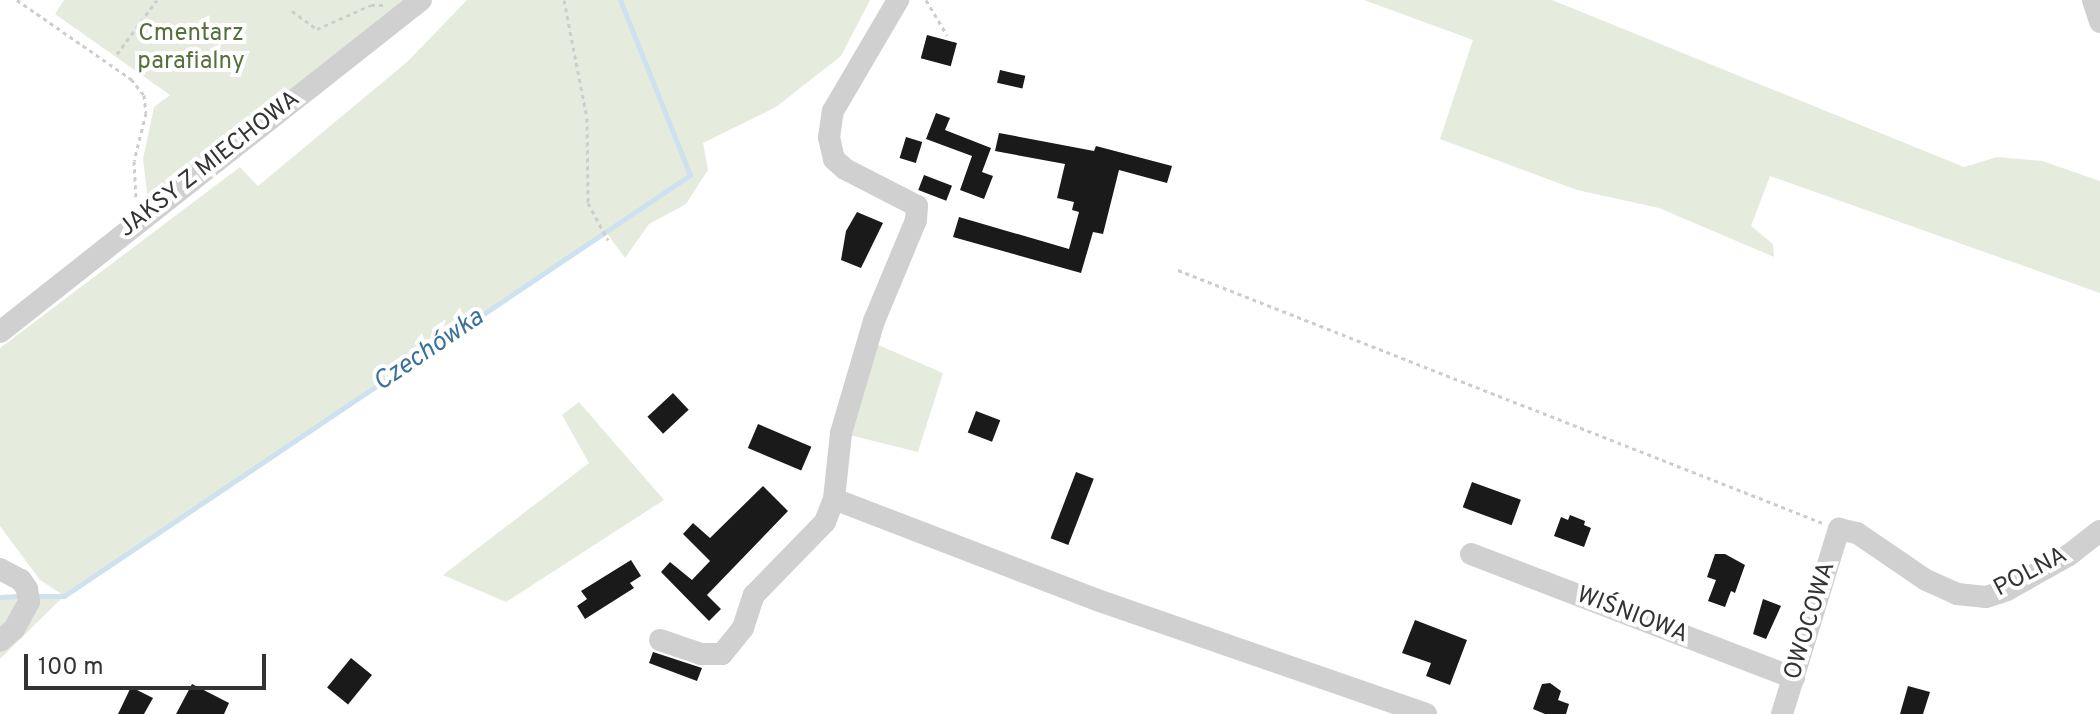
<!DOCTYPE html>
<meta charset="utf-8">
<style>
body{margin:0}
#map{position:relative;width:2100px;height:714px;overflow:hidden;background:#fff;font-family:Overpass,sans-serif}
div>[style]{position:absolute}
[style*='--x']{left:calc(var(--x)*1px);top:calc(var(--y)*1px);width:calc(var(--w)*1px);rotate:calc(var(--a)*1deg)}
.green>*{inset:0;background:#e5ecde}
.stream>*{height:5px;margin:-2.5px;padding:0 2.5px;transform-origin:2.5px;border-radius:2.5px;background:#cde1ef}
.building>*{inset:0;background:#1a1a1a;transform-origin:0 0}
.path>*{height:3px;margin-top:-1.5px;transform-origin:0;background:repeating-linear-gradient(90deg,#cdcdcd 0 4px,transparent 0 8px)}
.minor>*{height:22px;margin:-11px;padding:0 11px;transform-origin:11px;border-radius:11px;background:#d0d0d0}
span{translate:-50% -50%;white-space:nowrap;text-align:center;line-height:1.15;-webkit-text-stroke:8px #fff;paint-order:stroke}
.park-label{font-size:24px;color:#54713d}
.street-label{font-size:24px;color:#333}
.water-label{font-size:26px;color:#3c7299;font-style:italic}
.scale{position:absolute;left:24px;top:654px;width:242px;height:36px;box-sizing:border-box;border:4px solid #333;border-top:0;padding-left:10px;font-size:24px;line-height:28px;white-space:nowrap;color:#333;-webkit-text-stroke:6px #fff;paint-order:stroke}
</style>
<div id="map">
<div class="green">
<i style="clip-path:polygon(64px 0,407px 0,148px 201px,143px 159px,154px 107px,170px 95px,55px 14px)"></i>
<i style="clip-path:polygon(467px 0,870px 0,841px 56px,776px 107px,703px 143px,708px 170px,686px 204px,649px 224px,625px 258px,606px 232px,64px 596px,0 659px,0 597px,63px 595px,40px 580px,0 526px,0 348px,240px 167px,258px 186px,407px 62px)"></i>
<i style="clip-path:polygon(1364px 0,1552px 0,1964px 167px,1997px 157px,2042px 161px,2100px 181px,2100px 293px,1770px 176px,1751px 226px,1773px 244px,1774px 257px,1659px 208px,1577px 190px,1440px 139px,1473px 40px)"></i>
<i style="clip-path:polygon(869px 341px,943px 373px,918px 452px,841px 433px)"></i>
<i style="clip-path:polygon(579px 402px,664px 500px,506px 602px,443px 575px,589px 463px,562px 415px)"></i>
</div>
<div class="stream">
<i style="--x:32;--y:596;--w:32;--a:0"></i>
<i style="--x:64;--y:596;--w:754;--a:-33.92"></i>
<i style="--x:690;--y:175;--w:188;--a:-111.8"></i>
<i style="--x:0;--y:597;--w:22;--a:-3"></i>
</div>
<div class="building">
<i style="left:927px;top:35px;width:31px;height:24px;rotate:15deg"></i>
<i style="left:1000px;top:70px;width:26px;height:13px;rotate:13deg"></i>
<i style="clip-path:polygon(936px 113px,950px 118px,945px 130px,991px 148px,982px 172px,993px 176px,984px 199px,960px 190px,972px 156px,926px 139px)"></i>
<i style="clip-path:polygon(999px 133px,1094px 151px,1096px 146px,1172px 166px,1167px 183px,1119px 170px,1103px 234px,1093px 232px,1081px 273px,953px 237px,959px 217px,1069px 249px,1079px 212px,1072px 210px,1074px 202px,1057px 198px,1065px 164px,995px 151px)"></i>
<i style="left:906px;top:137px;width:17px;height:22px;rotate:17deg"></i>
<i style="left:924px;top:175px;width:30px;height:16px;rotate:21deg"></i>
<i style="clip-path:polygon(857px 212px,883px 223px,861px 268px,841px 260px,846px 231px)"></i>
<i style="left:673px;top:393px;width:23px;height:35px;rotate:47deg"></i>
<i style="left:976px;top:411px;width:26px;height:23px;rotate:21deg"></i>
<i style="left:758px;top:424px;width:58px;height:26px;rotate:23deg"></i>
<i style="left:1076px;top:472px;width:19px;height:71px;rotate:21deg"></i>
<i style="left:1472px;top:482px;width:52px;height:27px;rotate:20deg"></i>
<i style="clip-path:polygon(763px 486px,788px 511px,707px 595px,721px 609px,709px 621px,661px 572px,670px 562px,692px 580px,710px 561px,683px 534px,693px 523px,710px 538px)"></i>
<i style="clip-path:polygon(1570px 515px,1585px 521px,1584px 525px,1591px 528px,1584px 547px,1554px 536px,1561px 517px,1568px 520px)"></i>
<i style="clip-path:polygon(1715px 554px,1725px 554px,1745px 565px,1735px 593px,1731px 591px,1725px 607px,1708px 601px,1716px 580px,1707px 577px)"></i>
<i style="clip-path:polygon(631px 560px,641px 576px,630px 583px,634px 588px,585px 619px,577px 606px,587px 599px,581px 591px)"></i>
<i style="clip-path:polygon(1763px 599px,1781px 606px,1766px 639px,1753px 634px)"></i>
<i style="clip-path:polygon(1415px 620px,1467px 640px,1450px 685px,1426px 676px,1431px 663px,1402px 653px)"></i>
<i style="clip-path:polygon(653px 652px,702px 668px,697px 681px,649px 663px)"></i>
<i style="left:351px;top:658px;width:27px;height:38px;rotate:39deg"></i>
<i style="clip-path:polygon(1550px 683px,1561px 691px,1558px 700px,1569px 704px,1566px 714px,1545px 714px,1533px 709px,1542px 684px)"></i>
<i style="clip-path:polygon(192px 684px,229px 703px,224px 714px,176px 714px)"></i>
<i style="clip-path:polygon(1908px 686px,1930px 692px,1923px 714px,1900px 714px)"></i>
<i style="clip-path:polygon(131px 687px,153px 698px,144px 714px,118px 714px)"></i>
</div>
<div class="path">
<i style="--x:17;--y:0;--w:139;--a:34.7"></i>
<i style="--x:131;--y:79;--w:21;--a:51"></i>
<i style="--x:144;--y:95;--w:18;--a:84"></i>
<i style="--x:146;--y:113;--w:49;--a:104"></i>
<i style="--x:134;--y:161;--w:38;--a:87"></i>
<i style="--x:564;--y:0;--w:120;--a:79"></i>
<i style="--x:587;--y:118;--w:85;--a:89.3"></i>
<i style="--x:588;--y:203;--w:42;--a:61.6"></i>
<i style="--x:926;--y:0;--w:41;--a:59"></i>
<i style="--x:292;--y:11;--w:31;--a:36"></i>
<i style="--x:317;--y:29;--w:59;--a:-24"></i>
<i style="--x:371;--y:5;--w:14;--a:0"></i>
<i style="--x:117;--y:54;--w:67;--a:-53.5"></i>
<i style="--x:1178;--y:270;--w:693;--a:21.42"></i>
</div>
<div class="minor">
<i style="--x:2093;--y:0;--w:23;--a:72"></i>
<i style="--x:0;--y:332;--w:536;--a:-38.26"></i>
<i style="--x:834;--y:499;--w:285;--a:21"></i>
<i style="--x:1100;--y:601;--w:345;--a:19.1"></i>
<i style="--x:1471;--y:554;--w:346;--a:21"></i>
<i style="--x:0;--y:569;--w:24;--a:28"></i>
<i style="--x:21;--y:580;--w:11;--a:56"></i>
<i style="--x:27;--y:589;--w:13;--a:81"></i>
<i style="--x:29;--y:602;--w:31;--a:119"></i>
<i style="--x:14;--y:629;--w:18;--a:139"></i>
<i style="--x:660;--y:640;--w:43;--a:18.9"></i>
<i style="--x:701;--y:654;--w:21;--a:0"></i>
<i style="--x:722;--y:654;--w:33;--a:-51"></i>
<i style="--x:743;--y:628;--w:35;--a:-72"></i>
<i style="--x:754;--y:595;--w:102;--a:-45.8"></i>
<i style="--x:825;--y:522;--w:25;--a:-69"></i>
<i style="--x:834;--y:499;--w:66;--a:-83.9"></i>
<i style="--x:841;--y:433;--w:117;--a:-73.6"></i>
<i style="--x:874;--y:321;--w:109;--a:-67.4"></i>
<i style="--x:916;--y:220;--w:14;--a:-86"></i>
<i style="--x:917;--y:206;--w:81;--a:-152.8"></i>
<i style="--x:845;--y:169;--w:15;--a:-138"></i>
<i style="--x:834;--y:159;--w:22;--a:-103"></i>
<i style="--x:829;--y:138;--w:27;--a:-82"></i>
<i style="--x:833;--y:111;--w:129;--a:-59.6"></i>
<i style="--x:1782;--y:714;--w:194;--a:-72.9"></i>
<i style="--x:1839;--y:529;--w:18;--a:13"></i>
<i style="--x:1857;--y:533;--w:83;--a:34.3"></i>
<i style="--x:1926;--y:580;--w:34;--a:24"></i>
<i style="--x:1957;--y:594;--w:29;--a:6"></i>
<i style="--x:1986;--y:597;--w:22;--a:-18"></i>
<i style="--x:2007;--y:590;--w:71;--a:-29.4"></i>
<i style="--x:2069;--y:555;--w:39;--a:-38"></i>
</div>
<div class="park-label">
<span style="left:191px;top:49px">Cmentarz<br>parafialny</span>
</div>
<div class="street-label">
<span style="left:210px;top:165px;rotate:-38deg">JAKSY Z MIECHOWA</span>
<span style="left:2031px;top:573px;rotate:-28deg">POLNA</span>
<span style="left:1632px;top:616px;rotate:21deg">WIŚNIOWA</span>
<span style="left:1811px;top:621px;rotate:-73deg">OWOCOWA</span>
</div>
<div class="water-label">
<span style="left:429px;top:351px;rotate:-34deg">Czechówka</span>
</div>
<div class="scale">100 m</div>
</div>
